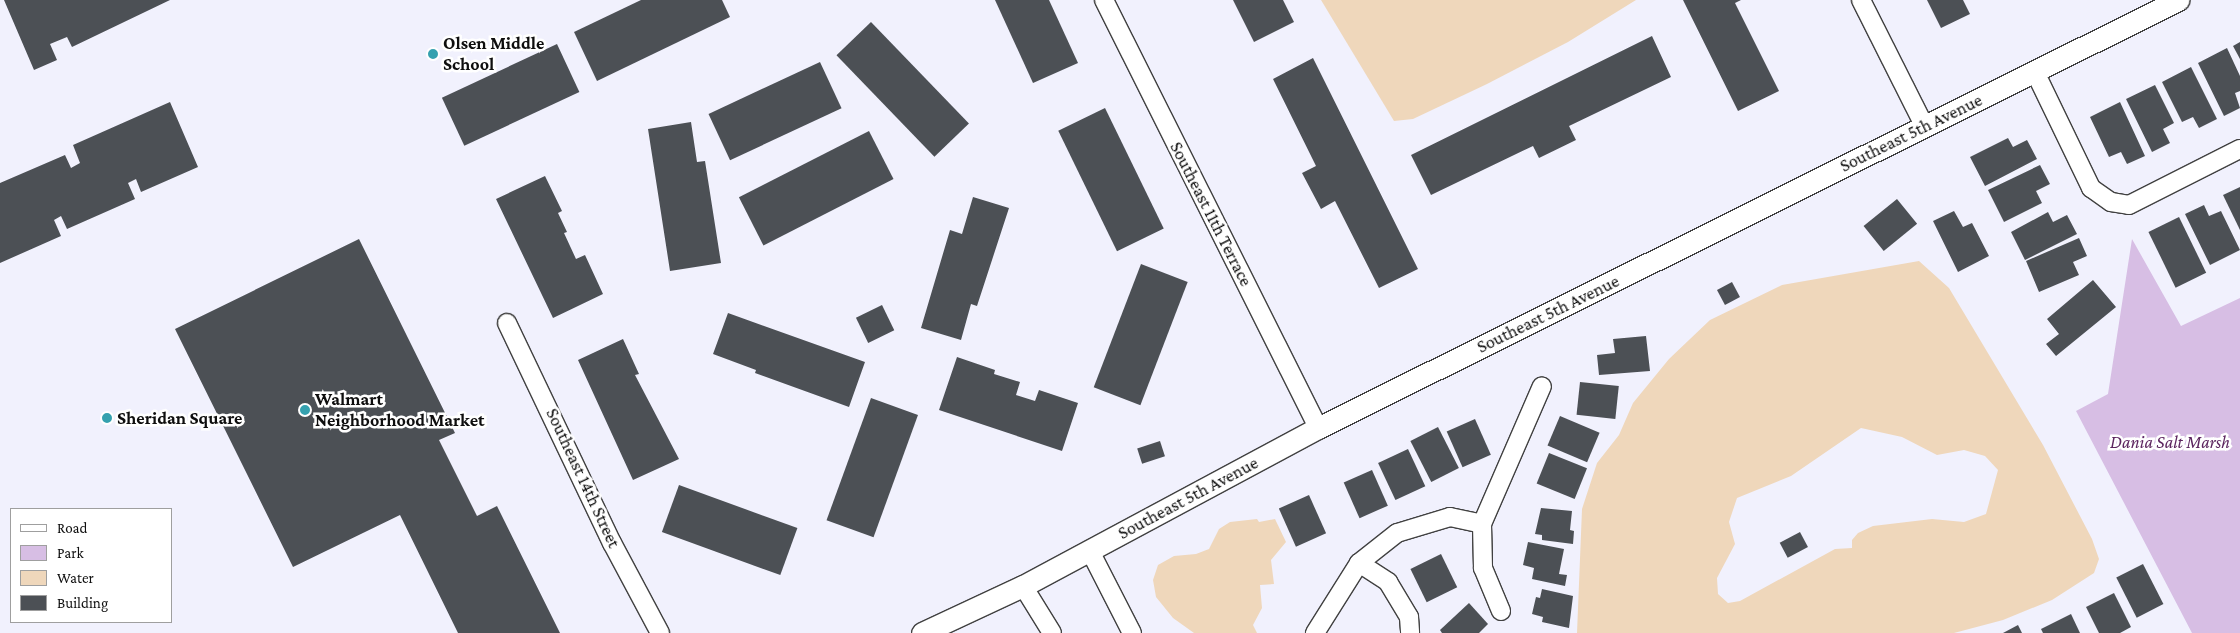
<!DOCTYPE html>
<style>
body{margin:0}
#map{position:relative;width:2240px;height:633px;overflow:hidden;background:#f1f1fd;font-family:"Crimson Pro",serif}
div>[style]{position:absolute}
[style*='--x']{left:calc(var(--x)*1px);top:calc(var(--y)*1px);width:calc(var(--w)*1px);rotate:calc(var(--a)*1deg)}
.green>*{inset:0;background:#d7bee4}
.water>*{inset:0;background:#efd7bb}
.building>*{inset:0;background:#4c5055;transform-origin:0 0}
.roads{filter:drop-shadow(1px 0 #414141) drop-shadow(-1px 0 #414141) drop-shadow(0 1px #414141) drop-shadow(0 -1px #414141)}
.minor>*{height:18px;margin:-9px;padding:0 9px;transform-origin:9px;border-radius:9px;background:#fff}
.tertiary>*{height:21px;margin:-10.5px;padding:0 10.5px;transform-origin:10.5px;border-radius:10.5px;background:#fff}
.dots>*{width:14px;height:14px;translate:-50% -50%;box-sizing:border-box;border:2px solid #fff;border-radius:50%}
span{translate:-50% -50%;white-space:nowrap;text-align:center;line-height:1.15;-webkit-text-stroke:5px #fff;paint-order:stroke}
.poi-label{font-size:18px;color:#0e0e0e;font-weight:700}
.left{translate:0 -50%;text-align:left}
.street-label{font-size:18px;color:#0e0e0e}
.park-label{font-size:18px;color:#5c255f;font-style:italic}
.legend{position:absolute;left:10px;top:508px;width:162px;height:115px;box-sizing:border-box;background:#fff;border:1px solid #9f9f9f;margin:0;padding:6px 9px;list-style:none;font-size:15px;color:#0e0e0e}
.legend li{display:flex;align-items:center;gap:10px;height:25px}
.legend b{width:25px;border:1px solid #9f9f9f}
</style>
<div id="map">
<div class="green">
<i style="clip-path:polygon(2132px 239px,2181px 326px,2240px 298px,2240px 633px,2192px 633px,2076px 411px,2108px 394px)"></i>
</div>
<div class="water">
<i style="clip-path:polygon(1321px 0,1636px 0,1568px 42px,1487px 84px,1413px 119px,1394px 121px)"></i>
<i style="clip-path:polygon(evenodd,1919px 261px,1949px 288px,2043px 445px,2092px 539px,2099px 559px,2094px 573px,2052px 600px,2003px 620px,1954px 633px,1577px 633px,1582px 509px,1597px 463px,1619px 435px,1633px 403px,1669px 359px,1710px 320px,1782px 285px,1919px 261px,1861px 428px,1902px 437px,1937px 455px,1964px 450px,1985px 456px,1998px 470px,1986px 514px,1964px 522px,1932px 519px,1873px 526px,1858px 533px,1852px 540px,1852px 548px,1835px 549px,1740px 601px,1728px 603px,1718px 594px,1717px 578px,1735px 544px,1729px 522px,1737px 498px,1791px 476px,1861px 428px)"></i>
<i style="clip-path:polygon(1257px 519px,1259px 522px,1275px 519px,1286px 542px,1271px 560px,1274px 584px,1260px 585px,1262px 608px,1253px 625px,1257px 633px,1194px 633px,1173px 618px,1156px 597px,1153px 580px,1158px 565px,1174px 556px,1196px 554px,1209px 549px,1219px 529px,1230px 522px)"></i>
</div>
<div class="building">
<i style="clip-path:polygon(4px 0,170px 0,72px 47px,67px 37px,50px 44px,57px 60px,34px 70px)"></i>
<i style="clip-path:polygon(641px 0,722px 0,730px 17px,597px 81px,574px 32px)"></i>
<i style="clip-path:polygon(995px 0,1049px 0,1078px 63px,1033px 83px)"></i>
<i style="clip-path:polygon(1233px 0,1283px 0,1294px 22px,1254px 42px)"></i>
<i style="clip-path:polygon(1683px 0,1741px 0,1735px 3px,1779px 91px,1738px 111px)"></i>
<i style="clip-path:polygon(1927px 0,1963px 0,1970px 14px,1941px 28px)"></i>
<i style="left:871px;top:22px;width:141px;height:48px;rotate:46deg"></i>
<i style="clip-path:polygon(1652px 36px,1671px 77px,1569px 126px,1576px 140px,1539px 158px,1533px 146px,1431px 195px,1411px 155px)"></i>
<i style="clip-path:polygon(2240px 42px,2240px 59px,2233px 46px)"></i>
<i style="left:557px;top:44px;width:53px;height:127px;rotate:65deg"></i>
<i style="clip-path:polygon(2227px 48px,2240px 76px,2240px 91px,2235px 93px,2240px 108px,2224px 116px,2198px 63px)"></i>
<i style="clip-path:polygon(1313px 58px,1418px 269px,1379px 288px,1335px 201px,1321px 209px,1302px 173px,1316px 166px,1273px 79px)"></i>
<i style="left:820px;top:62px;width:51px;height:123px;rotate:65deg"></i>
<i style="clip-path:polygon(2191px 67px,2217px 119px,2199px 128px,2193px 117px,2182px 122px,2162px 82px)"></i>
<i style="clip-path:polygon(2155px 85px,2174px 123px,2163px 129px,2170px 143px,2152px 152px,2126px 99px)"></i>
<i style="clip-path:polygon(170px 102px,198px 167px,141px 192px,136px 179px,128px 183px,135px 199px,67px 229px,61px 216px,54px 220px,61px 236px,0 263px,0 183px,65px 155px,71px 168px,80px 163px,73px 145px)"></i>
<i style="clip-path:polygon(2120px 102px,2145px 156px,2127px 164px,2121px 152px,2109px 157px,2090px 117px)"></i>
<i style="left:1105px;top:108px;width:134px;height:52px;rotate:64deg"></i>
<i style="clip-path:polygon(691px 122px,697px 162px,705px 161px,721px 263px,670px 271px,648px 129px)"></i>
<i style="left:869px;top:131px;width:54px;height:146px;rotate:63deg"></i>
<i style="clip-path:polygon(2008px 138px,2013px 147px,2027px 140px,2037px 159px,1985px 186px,1970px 157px)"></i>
<i style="clip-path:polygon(2040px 165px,2050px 184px,2036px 191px,2042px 203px,2004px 222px,1988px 190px)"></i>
<i style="clip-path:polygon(545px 176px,562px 211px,558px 213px,567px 232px,564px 233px,576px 259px,585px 255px,603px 294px,553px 318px,496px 199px)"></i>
<i style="clip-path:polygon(2240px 187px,2240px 230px,2223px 195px)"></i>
<i style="clip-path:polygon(973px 197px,1009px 208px,977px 306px,971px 304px,961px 340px,921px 328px,950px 230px,962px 234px)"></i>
<i style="left:1897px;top:199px;width:32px;height:43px;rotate:51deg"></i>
<i style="clip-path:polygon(2204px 205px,2209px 216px,2221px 211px,2240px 250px,2210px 265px,2185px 214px)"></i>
<i style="clip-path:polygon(1954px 211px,1963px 227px,1972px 223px,1989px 256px,1958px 272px,1933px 221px)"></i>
<i style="clip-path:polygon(2048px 212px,2053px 222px,2067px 215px,2077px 234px,2025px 260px,2011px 232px)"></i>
<i style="left:2179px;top:217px;width:62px;height:34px;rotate:64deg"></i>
<i style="clip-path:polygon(2079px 238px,2087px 256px,2073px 262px,2079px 275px,2039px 292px,2026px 261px)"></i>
<i style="clip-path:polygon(359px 239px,455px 433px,439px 440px,477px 516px,497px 506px,560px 633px,458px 633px,400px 515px,293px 567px,175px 329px)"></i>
<i style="left:1141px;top:264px;width:50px;height:132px;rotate:21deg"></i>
<i style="clip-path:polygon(2093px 280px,2116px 307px,2056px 356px,2046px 344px,2059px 334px,2047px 319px)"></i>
<i style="left:1732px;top:282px;width:17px;height:17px;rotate:62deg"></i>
<i style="left:882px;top:305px;width:28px;height:29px;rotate:64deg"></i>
<i style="clip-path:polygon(728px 313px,865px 362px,849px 407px,755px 373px,756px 370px,713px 354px)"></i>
<i style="clip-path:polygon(1646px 336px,1650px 371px,1599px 375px,1597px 355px,1615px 353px,1613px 339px)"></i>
<i style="clip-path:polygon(623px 339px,639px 374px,635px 375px,679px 459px,633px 480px,578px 360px)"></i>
<i style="clip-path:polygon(957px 357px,995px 370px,994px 374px,1020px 382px,1016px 395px,1035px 401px,1039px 390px,1078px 403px,1062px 451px,939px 410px)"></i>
<i style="left:1580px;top:382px;width:39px;height:33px;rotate:6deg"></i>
<i style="left:871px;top:398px;width:50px;height:130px;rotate:20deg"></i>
<i style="left:1560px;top:416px;width:43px;height:32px;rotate:23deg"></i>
<i style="left:1475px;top:419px;width:39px;height:31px;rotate:66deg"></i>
<i style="left:1438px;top:427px;width:46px;height:31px;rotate:63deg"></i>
<i style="left:1160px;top:441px;width:16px;height:24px;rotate:72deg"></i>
<i style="left:1408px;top:449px;width:41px;height:33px;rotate:65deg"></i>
<i style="left:1549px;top:453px;width:41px;height:33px;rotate:22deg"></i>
<i style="left:1372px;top:470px;width:39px;height:31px;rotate:66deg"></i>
<i style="left:679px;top:485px;width:126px;height:50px;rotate:20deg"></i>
<i style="left:1309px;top:495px;width:42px;height:33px;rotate:66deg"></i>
<i style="clip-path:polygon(1541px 508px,1572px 511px,1570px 530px,1574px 531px,1573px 544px,1542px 540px,1542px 535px,1535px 534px)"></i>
<i style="left:1800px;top:532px;width:17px;height:23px;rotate:62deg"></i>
<i style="clip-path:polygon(1528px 542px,1564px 549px,1559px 574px,1567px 575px,1565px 586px,1532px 579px,1534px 568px,1523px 565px)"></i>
<i style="left:1441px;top:554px;width:37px;height:34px;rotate:64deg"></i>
<i style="left:2143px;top:564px;width:45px;height:30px;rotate:63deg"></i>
<i style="clip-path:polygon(1542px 589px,1573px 596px,1569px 628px,1542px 622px,1543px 617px,1532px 614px,1536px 597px,1540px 598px)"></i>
<i style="clip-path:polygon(2114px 593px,2131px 627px,2120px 633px,2099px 633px,2086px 607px)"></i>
<i style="clip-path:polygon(1469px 603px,1488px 624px,1479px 633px,1442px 633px,1440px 630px)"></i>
<i style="clip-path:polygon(2071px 614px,2080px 633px,2043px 633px,2041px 629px)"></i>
<i style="clip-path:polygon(2018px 625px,2022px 633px,2003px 633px)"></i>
</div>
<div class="roads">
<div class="minor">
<i style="--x:1104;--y:0;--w:479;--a:63.4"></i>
<i style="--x:1861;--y:0;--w:142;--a:63.3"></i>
<i style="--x:2035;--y:72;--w:129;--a:64.2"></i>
<i style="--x:2091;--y:188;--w:24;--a:35"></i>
<i style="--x:2111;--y:202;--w:18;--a:9"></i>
<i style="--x:2129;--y:205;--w:124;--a:-26.8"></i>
<i style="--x:507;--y:323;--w:244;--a:64.5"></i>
<i style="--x:612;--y:543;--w:102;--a:61.9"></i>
<i style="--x:1090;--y:551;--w:92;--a:62.9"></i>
<i style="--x:1359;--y:563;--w:35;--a:33"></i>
<i style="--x:1388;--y:582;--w:41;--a:59"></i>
<i style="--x:1409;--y:617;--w:16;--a:86"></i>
<i style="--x:1023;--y:586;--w:55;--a:58.3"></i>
<i style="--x:1501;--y:611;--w:47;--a:-112.7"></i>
<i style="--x:1483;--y:568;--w:44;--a:-91.3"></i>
<i style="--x:1482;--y:524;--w:150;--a:-66.5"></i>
<i style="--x:1315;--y:633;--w:83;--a:-57.8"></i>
<i style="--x:1359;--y:563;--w:48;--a:-38.3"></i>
<i style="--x:1397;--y:533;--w:55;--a:-16.8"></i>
<i style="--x:1450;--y:517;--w:33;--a:12"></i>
</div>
<div class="tertiary">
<i style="--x:922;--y:633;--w:111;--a:-25"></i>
<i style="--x:1023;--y:586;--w:335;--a:-28.2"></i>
<i style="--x:1318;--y:428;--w:961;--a:-26.46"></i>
</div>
</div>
<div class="dots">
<i style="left:433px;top:54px;background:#35a1af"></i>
<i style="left:305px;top:410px;background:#35a1af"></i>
<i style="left:107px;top:418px;background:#35a1af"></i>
</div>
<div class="poi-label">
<span class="left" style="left:443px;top:54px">Olsen Middle<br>School</span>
<span class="left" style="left:315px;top:410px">Walmart<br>Neighborhood Market</span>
<span class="left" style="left:117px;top:418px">Sheridan Square</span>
</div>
<div class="street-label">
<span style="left:1911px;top:133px;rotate:-26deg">Southeast 5th Avenue</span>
<span style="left:1211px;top:214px;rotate:63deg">Southeast 11th Terrace</span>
<span style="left:1548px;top:314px;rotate:-26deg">Southeast 5th Avenue</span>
<span style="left:583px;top:478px;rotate:65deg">Southeast 14th Street</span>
<span style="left:1188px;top:498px;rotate:-28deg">Southeast 5th Avenue</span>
</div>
<div class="park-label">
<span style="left:2170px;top:442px">Dania Salt Marsh</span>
</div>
<ul class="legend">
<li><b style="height:6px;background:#fff"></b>Road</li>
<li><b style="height:14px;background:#d7bee4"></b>Park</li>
<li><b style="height:14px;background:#efd7bb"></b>Water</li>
<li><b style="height:14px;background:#4c5055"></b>Building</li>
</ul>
</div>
